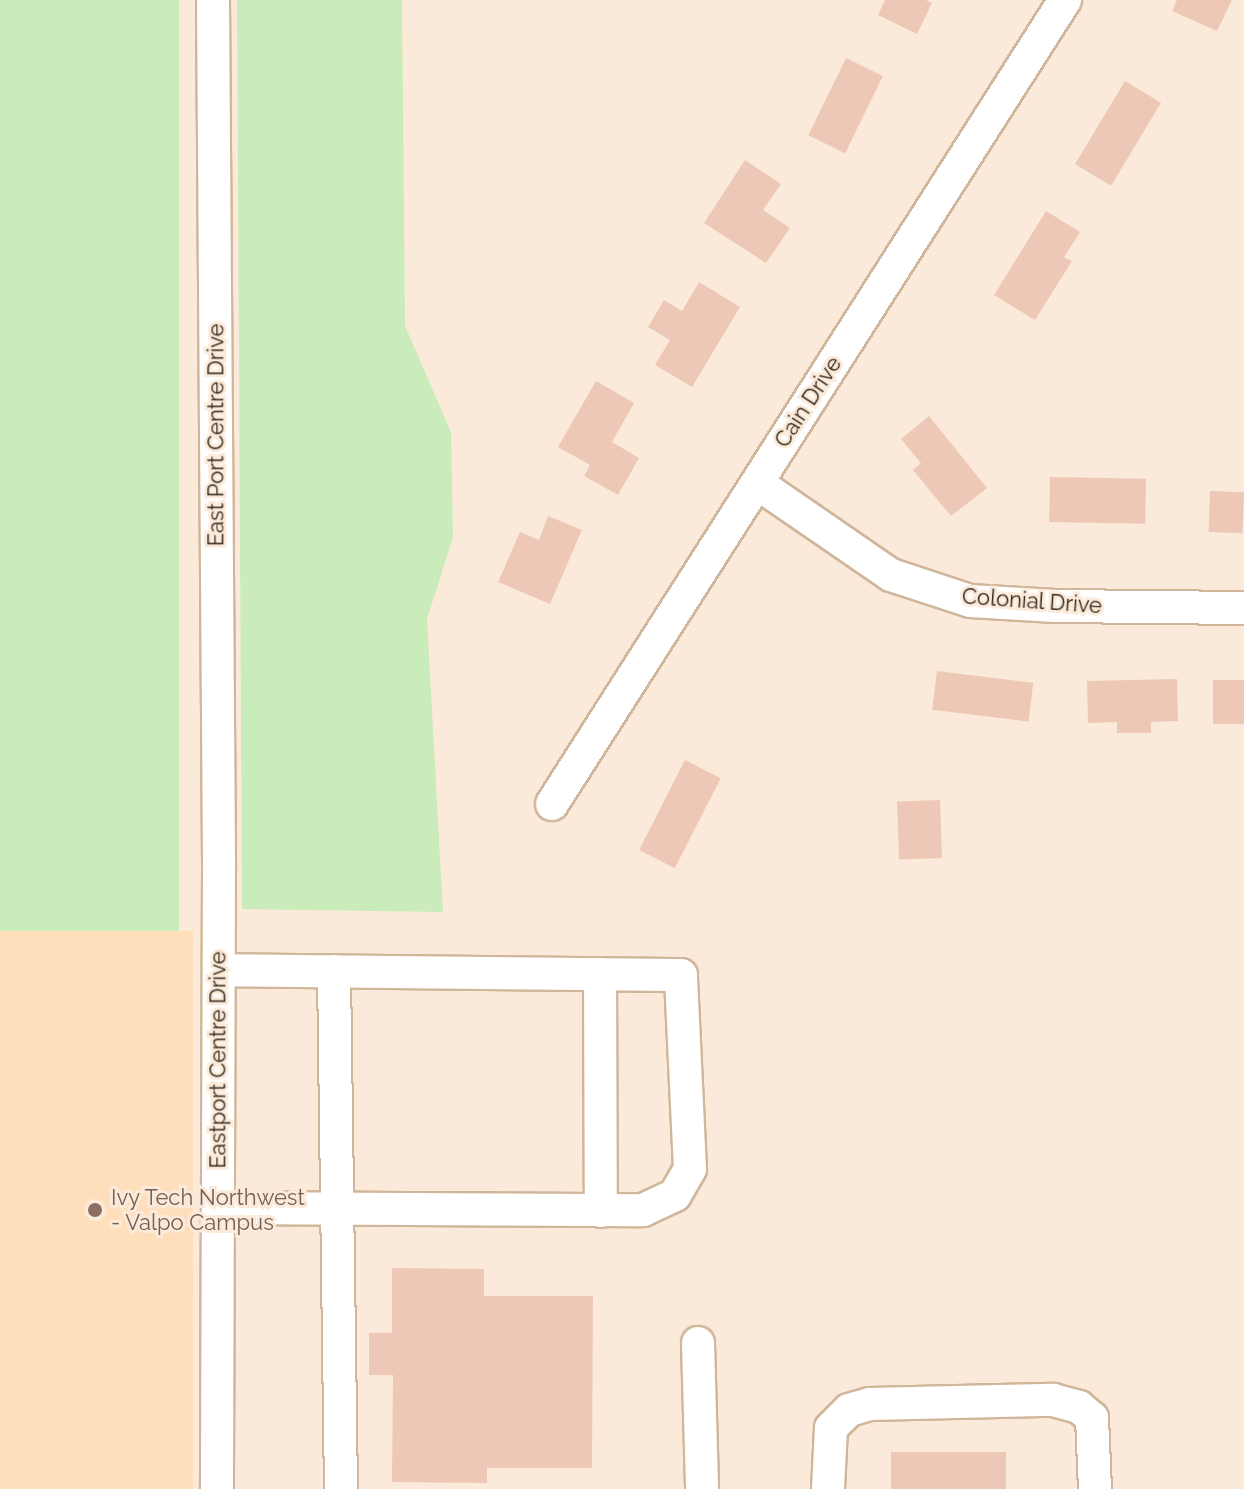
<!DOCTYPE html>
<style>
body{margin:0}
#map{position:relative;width:1244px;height:1489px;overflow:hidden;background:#fbead9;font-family:Raleway,sans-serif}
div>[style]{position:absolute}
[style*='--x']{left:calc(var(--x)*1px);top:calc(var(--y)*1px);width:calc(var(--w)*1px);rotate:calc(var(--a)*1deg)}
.built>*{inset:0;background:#ffdebb;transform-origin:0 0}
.green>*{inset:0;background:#caecbb;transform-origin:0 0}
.building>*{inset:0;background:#edc8b6;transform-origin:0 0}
.roads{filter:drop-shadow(2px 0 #d0b69a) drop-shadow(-2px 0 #d0b69a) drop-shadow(0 2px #d0b69a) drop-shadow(0 -2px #d0b69a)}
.minor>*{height:32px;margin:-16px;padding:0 16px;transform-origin:16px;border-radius:16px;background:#fff}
.dots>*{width:22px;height:22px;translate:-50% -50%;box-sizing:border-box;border:4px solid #fbead9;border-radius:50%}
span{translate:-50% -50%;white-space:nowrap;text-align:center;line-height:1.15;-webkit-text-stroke:6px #fbead9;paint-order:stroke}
.street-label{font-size:22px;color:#32281d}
.education-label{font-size:22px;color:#785e54}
.left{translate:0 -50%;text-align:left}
</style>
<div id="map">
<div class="built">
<i style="left:0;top:931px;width:193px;height:558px"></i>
</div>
<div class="green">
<i style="left:0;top:0;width:179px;height:931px"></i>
<i style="clip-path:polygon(237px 0,402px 0,405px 326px,451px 432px,453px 537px,427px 619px,443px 912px,242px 909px)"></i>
</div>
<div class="building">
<i style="clip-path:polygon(885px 0,926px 0,932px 3px,917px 34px,878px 15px)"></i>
<i style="clip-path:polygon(1177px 0,1232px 0,1217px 31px,1172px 11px)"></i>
<i style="left:846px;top:58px;width:41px;height:86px;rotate:26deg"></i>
<i style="left:1125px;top:81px;width:42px;height:97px;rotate:31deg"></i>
<i style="clip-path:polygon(745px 160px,781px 184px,763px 210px,790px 228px,766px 263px,704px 223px)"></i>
<i style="clip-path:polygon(1046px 211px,1080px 232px,1064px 257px,1072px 261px,1035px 320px,994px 295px)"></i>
<i style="clip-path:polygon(699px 282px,740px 307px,692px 387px,655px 365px,670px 340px,648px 327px,664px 300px,682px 311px)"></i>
<i style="clip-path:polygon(596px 381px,634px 403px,612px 442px,639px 458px,618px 495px,584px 476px,590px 465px,558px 447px)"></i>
<i style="clip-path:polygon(929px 416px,987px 488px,951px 516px,913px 470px,921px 463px,901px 439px)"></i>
<i style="left:1050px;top:477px;width:96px;height:45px;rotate:1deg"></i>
<i style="left:1210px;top:491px;width:34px;height:41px;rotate:2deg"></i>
<i style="clip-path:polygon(548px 516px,582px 530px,550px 604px,498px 582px,520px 532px,539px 540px)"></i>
<i style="left:937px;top:671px;width:97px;height:39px;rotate:7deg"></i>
<i style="clip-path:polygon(1177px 679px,1178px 721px,1151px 722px,1151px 733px,1117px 733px,1117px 722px,1088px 723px,1087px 681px)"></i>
<i style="left:1244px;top:680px;width:44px;height:31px;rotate:90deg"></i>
<i style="left:685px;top:760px;width:40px;height:101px;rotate:27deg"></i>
<i style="left:940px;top:800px;width:58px;height:43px;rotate:88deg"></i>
<i style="clip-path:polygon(392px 1268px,484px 1269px,484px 1296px,593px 1296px,592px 1468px,487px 1468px,487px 1483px,392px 1482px,393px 1375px,369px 1375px,369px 1333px,392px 1333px)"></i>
<i style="left:891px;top:1452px;width:115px;height:37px"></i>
</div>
<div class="roads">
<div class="minor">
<i style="--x:213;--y:0;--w:870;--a:89.6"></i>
<i style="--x:219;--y:870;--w:619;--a:90.19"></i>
<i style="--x:757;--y:483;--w:163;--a:34.5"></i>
<i style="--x:891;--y:575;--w:83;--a:18.2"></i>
<i style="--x:970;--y:601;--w:85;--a:3.4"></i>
<i style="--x:1055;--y:606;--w:189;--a:0.6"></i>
<i style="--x:552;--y:804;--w:954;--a:-57.46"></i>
<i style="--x:334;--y:971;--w:518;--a:89.23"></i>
<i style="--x:600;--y:974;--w:237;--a:89.8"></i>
<i style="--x:218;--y:1208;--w:425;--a:0.3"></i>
<i style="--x:643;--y:1210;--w:35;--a:-25"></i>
<i style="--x:675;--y:1195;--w:30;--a:-60"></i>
<i style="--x:690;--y:1169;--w:194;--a:-92.7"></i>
<i style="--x:681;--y:975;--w:462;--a:-179.4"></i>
<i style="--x:698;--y:1343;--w:146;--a:88.4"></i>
<i style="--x:828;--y:1489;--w:61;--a:-87.2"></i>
<i style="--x:831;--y:1428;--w:25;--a:-45"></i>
<i style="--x:849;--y:1410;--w:22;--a:-16"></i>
<i style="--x:870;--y:1404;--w:183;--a:-1.3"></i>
<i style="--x:1053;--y:1400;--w:27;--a:15"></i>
<i style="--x:1079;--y:1407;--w:17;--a:40"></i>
<i style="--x:1092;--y:1418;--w:71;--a:87.6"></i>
</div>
</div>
<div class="dots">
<i style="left:95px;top:1210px;background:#8d6e63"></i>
</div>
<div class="street-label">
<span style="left:808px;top:402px;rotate:-57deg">Cain Drive</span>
<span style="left:216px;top:435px;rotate:-90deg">East Port Centre Drive</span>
<span style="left:1032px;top:601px;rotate:4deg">Colonial Drive</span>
<span style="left:218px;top:1060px;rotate:-90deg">Eastport Centre Drive</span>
</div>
<div class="education-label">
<span class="left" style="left:111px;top:1210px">Ivy Tech Northwest<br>- Valpo Campus</span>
</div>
</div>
